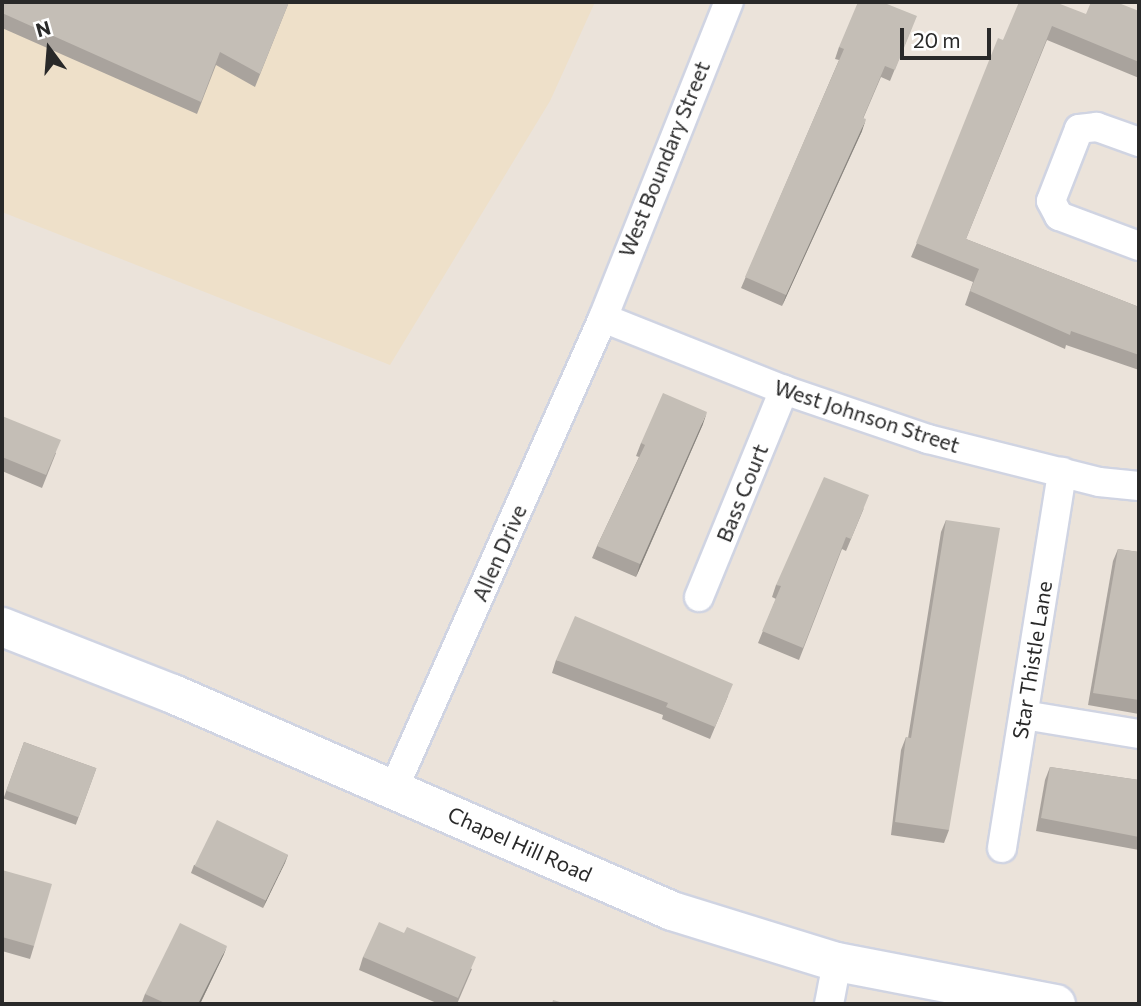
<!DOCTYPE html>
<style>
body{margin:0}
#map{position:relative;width:1141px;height:1006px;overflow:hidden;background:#ebe3da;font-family:Commissioner,sans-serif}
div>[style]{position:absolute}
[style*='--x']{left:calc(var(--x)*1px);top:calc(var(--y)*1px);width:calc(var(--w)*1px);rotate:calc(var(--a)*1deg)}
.education>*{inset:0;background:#eee0c9}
.roads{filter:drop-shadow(2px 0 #d0d4e2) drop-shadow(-2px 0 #d0d4e2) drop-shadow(0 2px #d0d4e2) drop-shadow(0 -2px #d0d4e2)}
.minor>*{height:28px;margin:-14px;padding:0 14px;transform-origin:14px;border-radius:14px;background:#fff}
.secondary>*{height:38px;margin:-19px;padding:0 19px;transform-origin:19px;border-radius:19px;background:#fff}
.wall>*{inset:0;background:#a9a39d;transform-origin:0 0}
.shaded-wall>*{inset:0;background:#89857f}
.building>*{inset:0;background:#c4beb6;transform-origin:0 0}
span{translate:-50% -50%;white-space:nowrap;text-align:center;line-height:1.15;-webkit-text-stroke:5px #fff;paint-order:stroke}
.street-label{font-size:21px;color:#292929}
.frame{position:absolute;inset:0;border:4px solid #292929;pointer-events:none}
.north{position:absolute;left:14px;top:14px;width:70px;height:70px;-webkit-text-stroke:5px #fff;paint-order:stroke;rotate:344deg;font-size:19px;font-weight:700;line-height:28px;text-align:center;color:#292929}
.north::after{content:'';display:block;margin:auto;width:24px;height:32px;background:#292929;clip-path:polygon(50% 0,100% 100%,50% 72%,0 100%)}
.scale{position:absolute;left:900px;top:28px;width:91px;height:32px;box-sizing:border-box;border:4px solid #292929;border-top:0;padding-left:9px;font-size:21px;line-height:24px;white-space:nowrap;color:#292929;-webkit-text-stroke:5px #fff;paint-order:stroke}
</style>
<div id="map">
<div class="education">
<i style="clip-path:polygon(2px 2px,595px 2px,550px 101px,390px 365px,2px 212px)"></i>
</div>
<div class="roads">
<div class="minor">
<i style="--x:1139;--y:142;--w:45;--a:-160.3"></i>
<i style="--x:1097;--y:127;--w:18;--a:174"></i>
<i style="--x:1079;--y:129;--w:77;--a:111.3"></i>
<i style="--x:1051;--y:201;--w:17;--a:62"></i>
<i style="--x:1059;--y:216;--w:85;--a:20.6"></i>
<i style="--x:603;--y:318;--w:195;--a:21.7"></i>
<i style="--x:784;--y:390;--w:152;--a:18.8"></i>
<i style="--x:928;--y:439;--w:176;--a:14.1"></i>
<i style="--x:1099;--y:482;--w:40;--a:5.7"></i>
<i style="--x:699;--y:597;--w:224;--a:-67.7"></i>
<i style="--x:1024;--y:715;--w:117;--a:9.4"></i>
<i style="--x:394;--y:788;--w:514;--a:-66.03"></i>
<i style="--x:603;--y:318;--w:340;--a:-68.3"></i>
<i style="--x:1002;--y:848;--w:381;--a:-80.9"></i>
<i style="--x:829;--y:1004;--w:43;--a:-79.2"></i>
</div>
<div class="secondary">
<i style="--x:2;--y:627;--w:184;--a:21.4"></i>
<i style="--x:173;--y:694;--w:544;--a:23.5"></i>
<i style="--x:672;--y:911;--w:173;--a:17.2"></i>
<i style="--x:837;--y:962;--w:223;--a:10.9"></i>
</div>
</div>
<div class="wall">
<i style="clip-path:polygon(2px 2px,289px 2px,255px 87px,216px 65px,197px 114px,2px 28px)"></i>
<i style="clip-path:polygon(1086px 14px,1139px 18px,1139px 78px,1047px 40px,966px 239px,1139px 307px,1139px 370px,1066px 345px,1065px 349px,965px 305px,973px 282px,911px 257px,1003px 40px)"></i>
<i style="clip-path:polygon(912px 27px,890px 81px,881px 77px,863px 119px,862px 131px,782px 306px,741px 288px,839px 60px,835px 59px,839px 47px)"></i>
<i style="clip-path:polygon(2px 416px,56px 453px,42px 488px,2px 471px)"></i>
<i style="clip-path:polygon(703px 424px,636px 577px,592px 558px,597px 546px,639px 457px,636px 456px,641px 443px)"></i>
<i style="clip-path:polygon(864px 508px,846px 551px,842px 549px,799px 660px,758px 643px,776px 599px,772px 597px,776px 585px)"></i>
<i style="clip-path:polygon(946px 520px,949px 830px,944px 843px,891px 835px,901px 750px,906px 737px,908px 738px,941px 532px)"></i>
<i style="clip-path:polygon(1118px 549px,1139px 552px,1139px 714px,1088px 705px,1113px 561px)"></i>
<i style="clip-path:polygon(556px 660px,728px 696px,710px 739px,662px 719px,663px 715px,552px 673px)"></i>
<i style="left:24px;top:742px;width:77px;height:60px;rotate:20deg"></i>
<i style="clip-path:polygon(1050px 767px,1139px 780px,1139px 850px,1036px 831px,1045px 780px)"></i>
<i style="clip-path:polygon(288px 855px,263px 908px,191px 873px,194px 865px)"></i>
<i style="clip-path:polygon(2px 870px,34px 946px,30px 959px,2px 951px)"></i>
<i style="clip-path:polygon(404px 933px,472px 969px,457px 1004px,439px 1004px,359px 970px,363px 957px)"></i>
<i style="clip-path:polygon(224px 954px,200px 1004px,147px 1004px,142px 1002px,145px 994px)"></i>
</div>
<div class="shaded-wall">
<i style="clip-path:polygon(866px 119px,862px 131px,782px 306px,786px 295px)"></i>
<i style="clip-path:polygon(707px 412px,703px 424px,636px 577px,640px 564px)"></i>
<i style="clip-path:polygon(288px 855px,285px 863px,263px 908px,266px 900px)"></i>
<i style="clip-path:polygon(227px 946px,224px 954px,200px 1004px,198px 1004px)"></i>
</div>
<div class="building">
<i style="clip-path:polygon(2px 2px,289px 2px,260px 74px,220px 52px,201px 102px,2px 13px)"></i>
<i style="clip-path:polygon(858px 2px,882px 2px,917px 16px,895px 70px,885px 66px,863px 118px,866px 119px,786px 295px,745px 277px,844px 49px,839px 47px)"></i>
<i style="clip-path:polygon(1019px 2px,1055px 2px,1086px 14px,1091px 2px,1116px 2px,1139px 11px,1139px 62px,1052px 26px,966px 239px,1139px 307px,1139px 355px,1071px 331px,1070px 335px,970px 291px,979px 269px,916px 243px,998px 38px,1003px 40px)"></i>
<i style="clip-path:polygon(663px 393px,707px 412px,640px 564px,597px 546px,645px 445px,641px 443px)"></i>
<i style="clip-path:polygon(2px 416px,61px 440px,46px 475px,2px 457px)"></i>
<i style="clip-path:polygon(824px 477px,869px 495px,851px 539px,846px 537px,803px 648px,762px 631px,781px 586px,776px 585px)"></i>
<i style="clip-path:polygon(946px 520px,1000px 528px,949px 830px,895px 822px,906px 737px,911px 738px)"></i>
<i style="clip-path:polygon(1118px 549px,1139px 552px,1139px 700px,1093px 693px)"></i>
<i style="clip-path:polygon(575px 616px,733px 684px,715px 727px,666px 707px,668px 703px,556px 660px)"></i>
<i style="left:24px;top:742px;width:77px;height:52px;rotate:20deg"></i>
<i style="clip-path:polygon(1050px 767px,1139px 780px,1139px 837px,1041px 818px)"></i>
<i style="left:217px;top:820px;width:79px;height:51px;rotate:26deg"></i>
<i style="clip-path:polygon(2px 870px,52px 884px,34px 946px,2px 937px)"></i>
<i style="clip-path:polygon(379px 922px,404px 933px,407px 927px,476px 957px,458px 998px,363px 957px)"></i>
<i style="clip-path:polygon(180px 923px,227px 946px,198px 1004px,167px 1004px,145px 994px)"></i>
<i style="clip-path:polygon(553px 1000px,567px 1004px,552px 1004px)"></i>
</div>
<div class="street-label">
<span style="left:664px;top:159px;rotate:-68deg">West Boundary Street</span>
<span style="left:867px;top:416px;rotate:18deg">West Johnson Street</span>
<span style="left:742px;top:493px;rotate:-68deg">Bass Court</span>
<span style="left:499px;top:553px;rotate:-66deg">Allen Drive</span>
<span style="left:1032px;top:660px;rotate:-81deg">Star Thistle Lane</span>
<span style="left:520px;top:844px;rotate:24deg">Chapel Hill Road</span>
</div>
<div class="frame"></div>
<div class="north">N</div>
<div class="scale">20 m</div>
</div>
